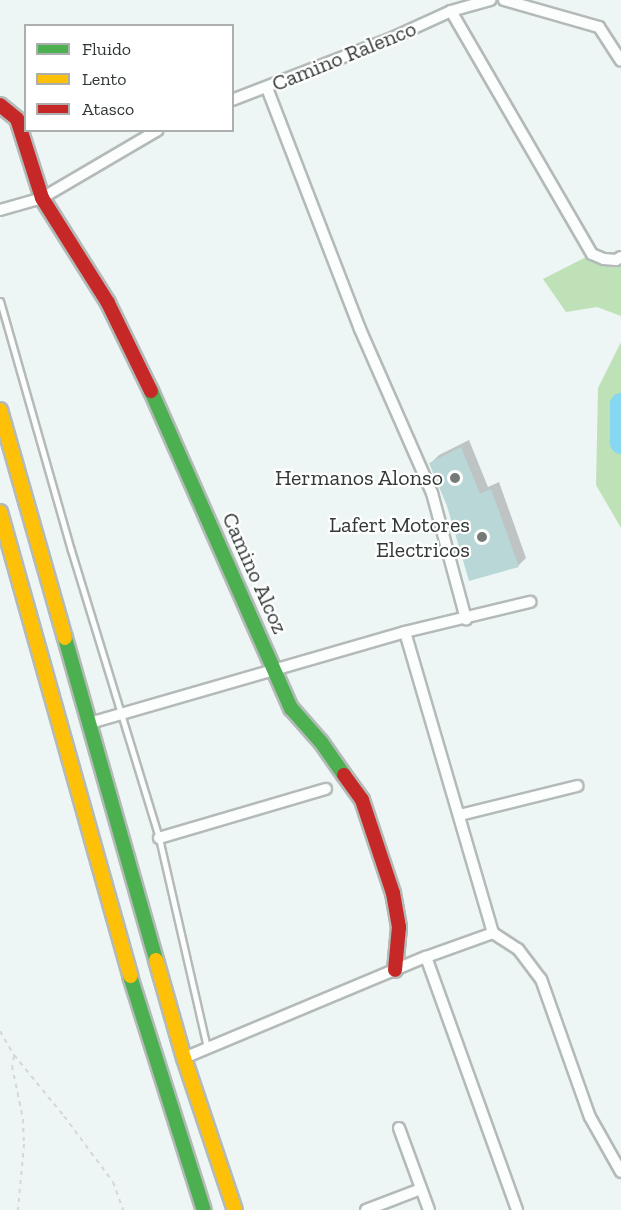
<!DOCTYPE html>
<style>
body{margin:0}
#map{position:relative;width:621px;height:1210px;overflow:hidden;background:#edf6f4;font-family:"Zilla Slab",serif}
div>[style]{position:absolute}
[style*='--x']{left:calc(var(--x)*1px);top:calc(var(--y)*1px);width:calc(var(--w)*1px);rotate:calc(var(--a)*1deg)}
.forest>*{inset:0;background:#bfe1b8}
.shadow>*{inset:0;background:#0003}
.river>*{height:22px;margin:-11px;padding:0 11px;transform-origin:11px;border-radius:11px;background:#86d7f1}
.building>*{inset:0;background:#bad7d8}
.path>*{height:2px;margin-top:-1px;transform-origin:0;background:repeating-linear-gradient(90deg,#d4d7d6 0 4.5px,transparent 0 9px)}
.roads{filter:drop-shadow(2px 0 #b3bab8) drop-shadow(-2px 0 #b3bab8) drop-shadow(0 2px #b3bab8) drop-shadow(0 -2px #b3bab8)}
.lane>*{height:5px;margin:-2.5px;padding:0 2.5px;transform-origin:2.5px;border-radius:2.5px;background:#fcfefd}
.street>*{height:10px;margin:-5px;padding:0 5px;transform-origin:5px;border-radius:5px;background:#fcfefd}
.fast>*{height:14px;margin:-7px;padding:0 7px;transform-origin:7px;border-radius:7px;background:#4caf50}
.slow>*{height:14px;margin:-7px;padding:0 7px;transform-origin:7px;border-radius:7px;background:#ffc107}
.jam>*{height:14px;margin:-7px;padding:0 7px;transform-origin:7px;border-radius:7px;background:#c62828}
.dots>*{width:16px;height:16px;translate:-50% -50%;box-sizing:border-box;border:3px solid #fff;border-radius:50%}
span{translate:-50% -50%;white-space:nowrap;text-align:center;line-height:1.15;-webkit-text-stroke:4.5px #fff;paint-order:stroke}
.street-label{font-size:22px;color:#313836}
.poi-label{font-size:22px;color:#313836}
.right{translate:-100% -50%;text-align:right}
.legend{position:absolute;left:24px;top:24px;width:210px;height:108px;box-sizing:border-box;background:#fff;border:2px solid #adafaf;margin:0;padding:8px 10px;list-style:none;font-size:18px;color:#313836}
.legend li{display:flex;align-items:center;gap:12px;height:30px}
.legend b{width:30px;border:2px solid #adafaf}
</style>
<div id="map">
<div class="forest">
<i style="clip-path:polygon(592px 254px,621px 257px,621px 316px,597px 307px,566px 312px,543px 279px)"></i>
<i style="clip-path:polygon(621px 342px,621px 528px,596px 485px,598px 388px)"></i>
</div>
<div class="shadow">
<i style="clip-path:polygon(469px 440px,488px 487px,499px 482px,526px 558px,518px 566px,431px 463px,439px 455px)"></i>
</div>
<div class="river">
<i style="--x:621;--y:404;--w:39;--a:90"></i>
</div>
<div class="building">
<i style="clip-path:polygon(461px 447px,480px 494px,491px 489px,519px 567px,469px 581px,447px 506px,429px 463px)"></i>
</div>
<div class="path">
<i style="--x:0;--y:1031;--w:28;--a:60"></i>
<i style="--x:14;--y:1055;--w:79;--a:50.7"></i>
<i style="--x:64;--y:1116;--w:82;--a:53.4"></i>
<i style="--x:113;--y:1182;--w:30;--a:70"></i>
<i style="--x:14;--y:1056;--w:10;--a:101"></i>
<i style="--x:12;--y:1066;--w:54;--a:78.3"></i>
<i style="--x:23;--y:1119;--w:25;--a:88"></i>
<i style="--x:24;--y:1144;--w:66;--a:95.2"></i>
</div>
<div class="roads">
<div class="lane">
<i style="--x:0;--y:301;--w:259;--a:74.1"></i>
<i style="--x:71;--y:550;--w:301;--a:73"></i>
<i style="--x:159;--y:838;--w:215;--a:77.1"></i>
</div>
<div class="street">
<i style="--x:504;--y:0;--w:99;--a:15.9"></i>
<i style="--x:599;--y:27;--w:40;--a:57.1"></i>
<i style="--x:451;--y:11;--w:281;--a:59.9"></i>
<i style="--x:592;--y:254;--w:13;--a:23"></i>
<i style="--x:604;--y:259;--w:12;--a:5"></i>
<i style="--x:616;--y:260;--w:6;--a:-31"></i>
<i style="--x:267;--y:88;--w:258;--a:68.9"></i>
<i style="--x:360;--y:329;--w:179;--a:66.3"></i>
<i style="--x:432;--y:493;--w:131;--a:74.9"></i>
<i style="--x:232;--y:100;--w:172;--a:-21.2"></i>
<i style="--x:392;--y:38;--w:65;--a:-24.6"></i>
<i style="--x:451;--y:11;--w:41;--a:-15.8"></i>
<i style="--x:0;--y:210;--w:44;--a:-15.9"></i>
<i style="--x:42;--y:198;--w:134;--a:-30.4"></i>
<i style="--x:405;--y:632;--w:314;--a:73.7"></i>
<i style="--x:493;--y:933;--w:30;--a:33"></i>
<i style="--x:518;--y:949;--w:38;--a:53"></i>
<i style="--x:541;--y:979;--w:146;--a:70.5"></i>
<i style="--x:590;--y:1117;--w:63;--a:60.6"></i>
<i style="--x:90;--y:723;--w:328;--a:-16.1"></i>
<i style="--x:405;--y:632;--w:129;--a:-13.5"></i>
<i style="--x:460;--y:815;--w:121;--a:-13.9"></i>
<i style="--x:159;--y:838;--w:174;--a:-16.4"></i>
<i style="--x:426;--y:957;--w:269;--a:70.2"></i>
<i style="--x:184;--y:1058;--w:262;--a:-22.7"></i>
<i style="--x:426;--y:957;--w:71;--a:-19.7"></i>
<i style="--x:399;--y:1128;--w:87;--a:69.9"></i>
<i style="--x:366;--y:1210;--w:59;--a:-20.9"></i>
</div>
<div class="fast">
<i style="--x:151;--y:391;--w:347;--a:66.2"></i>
<i style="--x:291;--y:708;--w:45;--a:48.6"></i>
<i style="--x:321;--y:742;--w:40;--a:55.1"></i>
<i style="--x:65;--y:638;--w:335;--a:74.2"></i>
<i style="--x:130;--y:976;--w:245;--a:72.5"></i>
</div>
<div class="slow">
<i style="--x:0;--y:410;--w:237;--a:74.1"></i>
<i style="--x:0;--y:512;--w:482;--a:74.3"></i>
<i style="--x:156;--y:960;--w:102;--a:74.1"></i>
<i style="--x:184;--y:1058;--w:160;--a:71.5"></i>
</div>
<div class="jam">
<i style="--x:0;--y:105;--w:22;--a:39"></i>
<i style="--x:17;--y:119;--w:83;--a:72.4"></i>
<i style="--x:42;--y:198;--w:124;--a:57.8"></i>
<i style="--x:108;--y:303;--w:98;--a:64"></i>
<i style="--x:344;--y:775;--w:31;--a:54"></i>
<i style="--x:362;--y:800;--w:98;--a:71.6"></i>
<i style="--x:393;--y:893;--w:35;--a:80"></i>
<i style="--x:399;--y:927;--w:43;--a:95.3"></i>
</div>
</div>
<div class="dots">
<i style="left:455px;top:478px;background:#737a78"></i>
<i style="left:482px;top:537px;background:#737a78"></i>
</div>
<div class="street-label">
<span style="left:344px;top:56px;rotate:-22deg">Camino Ralenco</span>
<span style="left:255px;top:573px;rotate:66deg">Camino Alcoz</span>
</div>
<div class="poi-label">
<span class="right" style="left:443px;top:478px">Hermanos Alonso</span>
<span class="right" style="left:470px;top:537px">Lafert Motores<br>Electricos</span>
</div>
<ul class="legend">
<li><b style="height:8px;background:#4caf50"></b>Fluido</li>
<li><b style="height:8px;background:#ffc107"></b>Lento</li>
<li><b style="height:8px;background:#c62828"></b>Atasco</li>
</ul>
</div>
